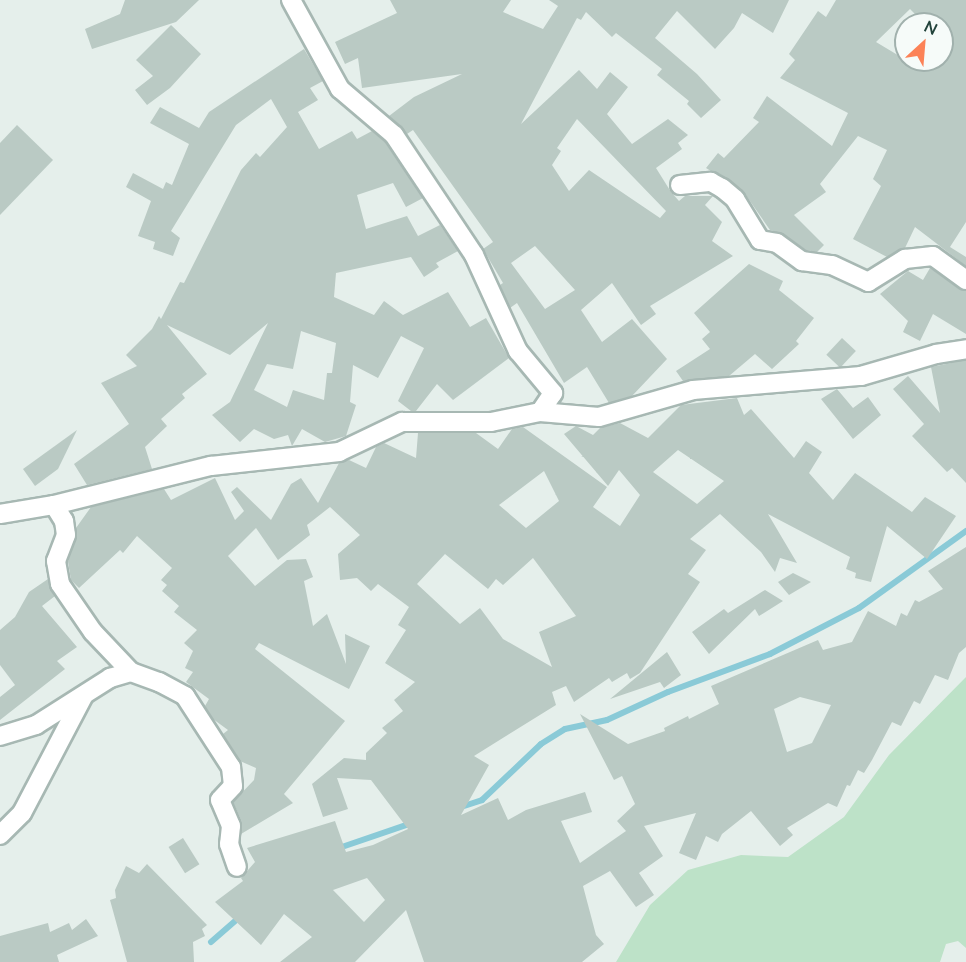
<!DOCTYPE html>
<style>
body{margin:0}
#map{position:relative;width:966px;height:962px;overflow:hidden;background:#e5efeb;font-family:Lato,sans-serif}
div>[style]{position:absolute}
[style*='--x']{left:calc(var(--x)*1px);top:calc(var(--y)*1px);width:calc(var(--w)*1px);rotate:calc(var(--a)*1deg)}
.green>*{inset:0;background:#bde2c8}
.stream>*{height:6px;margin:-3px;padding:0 3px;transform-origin:3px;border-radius:3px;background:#8acad7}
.building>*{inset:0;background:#bacac4;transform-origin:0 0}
.roads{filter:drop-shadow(2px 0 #a7b8b3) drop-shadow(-2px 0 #a7b8b3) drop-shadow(0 2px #a7b8b3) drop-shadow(0 -2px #a7b8b3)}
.minor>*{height:18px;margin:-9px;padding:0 9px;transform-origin:9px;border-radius:9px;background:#fff}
span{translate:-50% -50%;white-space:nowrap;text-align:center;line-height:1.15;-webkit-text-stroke:5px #f6fbf9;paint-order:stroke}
.north{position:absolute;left:894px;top:12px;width:60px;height:60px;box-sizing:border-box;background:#f6fbf9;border:2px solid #a1b1ad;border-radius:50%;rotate:26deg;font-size:16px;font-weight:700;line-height:24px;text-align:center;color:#22433b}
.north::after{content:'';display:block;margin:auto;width:21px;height:27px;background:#fc8257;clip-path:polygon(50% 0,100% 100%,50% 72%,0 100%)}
</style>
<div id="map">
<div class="green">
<i style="clip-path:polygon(966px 677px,966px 948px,958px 941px,946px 944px,940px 962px,616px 962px,650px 905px,688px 870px,741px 855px,788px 857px,844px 817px,889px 755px)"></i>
</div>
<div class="stream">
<i style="--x:461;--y:807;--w:22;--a:-18"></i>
<i style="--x:482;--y:800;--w:81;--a:-43.5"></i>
<i style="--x:541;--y:744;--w:28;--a:-32"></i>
<i style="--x:565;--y:729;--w:43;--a:-12.1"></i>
<i style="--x:607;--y:720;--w:67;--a:-24.7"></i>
<i style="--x:668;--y:692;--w:109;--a:-20.4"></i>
<i style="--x:770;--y:654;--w:100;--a:-27.3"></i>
<i style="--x:859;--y:608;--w:132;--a:-35.7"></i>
<i style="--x:336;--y:849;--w:80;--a:-18.9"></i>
<i style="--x:211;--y:942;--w:38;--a:-41"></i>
</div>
<div class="building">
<i style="clip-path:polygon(125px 0,199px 0,176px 22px,92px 49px,85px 29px,120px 14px)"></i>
<i style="clip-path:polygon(evenodd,390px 0,511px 0,503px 12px,543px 29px,558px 6px,549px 0,789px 0,773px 33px,742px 13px,734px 28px,715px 49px,677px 11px,655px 38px,697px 74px,721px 100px,701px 118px,687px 104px,689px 101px,657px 75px,662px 69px,616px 33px,612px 37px,586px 12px,581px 20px,577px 18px,521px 124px,579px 70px,597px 89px,610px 72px,628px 87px,607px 114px,632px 144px,668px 119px,688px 135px,678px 143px,682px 149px,656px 168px,671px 192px,679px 201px,685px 196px,713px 196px,705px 205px,722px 222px,712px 241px,733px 256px,650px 306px,656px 314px,641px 325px,612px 283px,581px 310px,602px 342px,632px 319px,667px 359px,632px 396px,609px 403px,587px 367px,564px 383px,517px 303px,510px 308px,500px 285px,503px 283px,483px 249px,493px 242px,413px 130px,407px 134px,389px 116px,414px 97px,462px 74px,362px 88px,358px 58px,345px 64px,335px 42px,397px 13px,390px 0,577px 119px,666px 211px,660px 218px,589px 170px,569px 191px,552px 165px,561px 151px,557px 148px,577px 119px,390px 0,535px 246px,575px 290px,545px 309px,511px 263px,535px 246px)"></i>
<i style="clip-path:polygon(evenodd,836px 0,966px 0,966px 222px,950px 247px,966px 257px,966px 266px,915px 227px,905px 248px,887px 257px,853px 239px,881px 186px,873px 179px,887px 150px,858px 136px,820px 184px,826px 192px,794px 215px,824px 245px,817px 252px,806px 250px,783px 234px,770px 230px,743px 191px,706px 168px,718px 153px,724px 158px,759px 122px,753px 118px,767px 96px,832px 146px,848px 113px,780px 78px,795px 60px,789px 54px,818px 11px,826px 17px,836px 0,910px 9px,925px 24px,942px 24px,942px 60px,906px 60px,876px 42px,910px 9px)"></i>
<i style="clip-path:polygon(171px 25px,201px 54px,170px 88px,147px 105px,135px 90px,153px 76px,136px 60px)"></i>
<i style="clip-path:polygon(evenodd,304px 49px,323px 81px,310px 88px,318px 100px,298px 112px,319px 149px,352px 131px,357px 139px,372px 131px,386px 143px,423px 198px,406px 207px,393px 183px,357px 195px,366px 229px,407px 216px,418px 236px,440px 225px,458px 251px,436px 263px,439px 267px,424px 277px,411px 257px,336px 273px,334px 297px,374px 315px,384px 301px,403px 315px,448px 292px,470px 327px,486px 318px,509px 358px,453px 400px,437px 384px,416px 411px,411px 411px,398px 401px,424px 348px,401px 336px,378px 378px,353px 365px,350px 402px,356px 405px,346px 436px,325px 442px,302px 429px,292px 446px,288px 435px,274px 439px,254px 429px,240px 442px,212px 415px,230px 402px,268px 323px,230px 355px,167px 325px,207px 374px,182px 394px,185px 398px,161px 419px,167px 426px,145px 447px,152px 469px,87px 485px,74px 464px,129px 424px,101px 383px,137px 366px,126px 355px,152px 329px,159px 316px,161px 319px,180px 282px,184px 283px,241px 170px,256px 153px,260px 157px,287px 127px,271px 99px,236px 125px,171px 231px,180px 238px,173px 256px,153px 249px,155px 242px,138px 236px,151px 201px,126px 187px,133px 173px,163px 189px,166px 182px,172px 185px,189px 144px,150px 123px,160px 107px,199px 128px,209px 112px,304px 49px,301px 331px,336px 343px,332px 373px,327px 373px,324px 400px,293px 390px,287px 407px,254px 390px,267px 364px,293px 369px,301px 331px)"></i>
<i style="clip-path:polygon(17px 125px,53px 160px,0 215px,0 143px)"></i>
<i style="clip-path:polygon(749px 264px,783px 281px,779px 290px,814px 318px,796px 341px,799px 344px,772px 369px,755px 354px,729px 376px,683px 381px,676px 371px,710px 349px,702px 339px,710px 332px,694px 313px)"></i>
<i style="clip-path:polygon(930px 268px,966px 291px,966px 334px,933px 314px,920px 341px,903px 332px,908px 321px,880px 294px,908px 271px,923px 280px)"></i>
<i style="left:842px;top:338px;width:19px;height:23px;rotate:43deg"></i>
<i style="clip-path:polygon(966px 360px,966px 483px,952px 468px,947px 472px,912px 436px,924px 424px,893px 389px,908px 376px,940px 413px,931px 367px)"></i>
<i style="clip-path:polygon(837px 389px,853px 408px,868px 397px,881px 415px,853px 439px,821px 399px)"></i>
<i style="clip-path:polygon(evenodd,737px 398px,744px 415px,751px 409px,794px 458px,806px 441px,822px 452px,809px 473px,833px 500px,855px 473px,912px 512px,925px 497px,956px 516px,927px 559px,887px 526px,871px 582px,855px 578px,856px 573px,846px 569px,850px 557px,768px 514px,797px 563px,780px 558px,775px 572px,761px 552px,720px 514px,690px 539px,706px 550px,688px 574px,700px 582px,640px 673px,630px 679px,627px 673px,612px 682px,609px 678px,574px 702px,566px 686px,552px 692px,556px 705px,474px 756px,489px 765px,461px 815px,498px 798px,508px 820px,526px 810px,585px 792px,592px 812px,561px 821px,580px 863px,626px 831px,617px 821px,635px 804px,622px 776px,614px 780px,580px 714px,628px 744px,665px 731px,664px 728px,688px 716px,689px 719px,719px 704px,711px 686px,818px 640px,823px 650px,852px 642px,868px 611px,896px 626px,901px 613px,907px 616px,915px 600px,919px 602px,943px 589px,928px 571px,966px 547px,966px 647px,959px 653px,948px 680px,935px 675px,920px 704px,914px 701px,901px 726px,892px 722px,872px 760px,864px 773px,858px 770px,850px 786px,847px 785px,837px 807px,828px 803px,787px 828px,793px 835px,780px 846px,751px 811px,722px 834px,718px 842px,706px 836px,696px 860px,679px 853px,696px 813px,644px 826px,663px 856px,639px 873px,654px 895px,636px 907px,610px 871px,583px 886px,596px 935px,604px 944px,582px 962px,424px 962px,406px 910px,355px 962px,280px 962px,312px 937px,284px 914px,261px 945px,215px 902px,243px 881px,241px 878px,255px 862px,247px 848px,335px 821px,346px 852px,373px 845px,408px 829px,371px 780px,337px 778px,348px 809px,323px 817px,312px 784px,344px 758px,366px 760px,366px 753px,387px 733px,382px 728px,403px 711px,394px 700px,415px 682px,385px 663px,406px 630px,398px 625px,409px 607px,378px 584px,371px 591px,357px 578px,340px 580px,338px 554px,360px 535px,330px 507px,307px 525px,310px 535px,278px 560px,256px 528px,228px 556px,255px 586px,287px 560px,306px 559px,313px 577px,304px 581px,313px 626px,327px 614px,346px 664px,345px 634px,370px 646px,349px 689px,259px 643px,255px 649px,345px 721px,284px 794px,293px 803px,241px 834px,242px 822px,233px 802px,254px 780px,256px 768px,240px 761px,223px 734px,228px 730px,213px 719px,205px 706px,209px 699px,186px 682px,193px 672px,185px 668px,193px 651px,184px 643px,197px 630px,174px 612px,179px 606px,162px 591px,167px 585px,161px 580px,172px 568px,137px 536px,123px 553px,120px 550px,79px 588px,71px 580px,68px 562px,76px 528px,91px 507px,164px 489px,171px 500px,215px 478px,235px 520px,244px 511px,231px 492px,237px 487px,271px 520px,291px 484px,301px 478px,318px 503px,339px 463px,349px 460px,366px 468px,376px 447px,384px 443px,416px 458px,418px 433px,476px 433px,498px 449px,512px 429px,523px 427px,607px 487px,593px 507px,620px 526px,640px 495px,619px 470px,608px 486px,564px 434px,576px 426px,593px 435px,600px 428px,620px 423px,648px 438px,681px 405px,737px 398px,678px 450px,724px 481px,697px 504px,653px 472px,678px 450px,737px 398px,544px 471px,559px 501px,526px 528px,499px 505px,544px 471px,737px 398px,445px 554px,488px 589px,496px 579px,503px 585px,533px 558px,576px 616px,539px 632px,552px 667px,503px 639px,480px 608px,460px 624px,417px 584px,445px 554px,737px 398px,800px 697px,831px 705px,812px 743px,787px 752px,774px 709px,800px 697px,737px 398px,367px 878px,385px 900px,364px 922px,333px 890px,367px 878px)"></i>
<i style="clip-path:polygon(77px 430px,58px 469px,35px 486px,23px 469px)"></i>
<i style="clip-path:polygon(793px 573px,811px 582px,789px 595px,778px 582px)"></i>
<i style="clip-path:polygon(48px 579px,55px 596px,42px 606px,77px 647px,57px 661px,65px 669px,0 720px,0 697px,15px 685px,0 665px,0 630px,15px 617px,29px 592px)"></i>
<i style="clip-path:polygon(765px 590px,783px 601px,759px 616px,755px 609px,709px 654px,692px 632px,724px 609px,728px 613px)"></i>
<i style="clip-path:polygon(667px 652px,681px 675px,664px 688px,660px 682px,610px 699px)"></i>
<i style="left:183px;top:838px;width:31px;height:17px;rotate:58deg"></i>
<i style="clip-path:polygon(147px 864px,207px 925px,202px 929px,205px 936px,193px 942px,194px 962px,127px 962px,110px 900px,116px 898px,115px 890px,126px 866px,139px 873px)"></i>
<i style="clip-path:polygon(86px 919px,98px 936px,57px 955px,59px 962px,0 962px,0 936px,48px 923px,50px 932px,69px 923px,72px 930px)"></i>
</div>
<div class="roads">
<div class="minor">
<i style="--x:291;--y:0;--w:102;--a:61.2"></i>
<i style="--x:340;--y:89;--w:71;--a:40.4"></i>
<i style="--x:394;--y:135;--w:144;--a:56.3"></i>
<i style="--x:474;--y:255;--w:106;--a:65.4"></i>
<i style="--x:518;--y:351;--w:55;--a:50.2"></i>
<i style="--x:553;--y:393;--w:23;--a:124"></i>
<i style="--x:680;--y:185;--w:31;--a:-6"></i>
<i style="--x:711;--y:182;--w:13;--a:29"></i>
<i style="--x:722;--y:188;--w:17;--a:40"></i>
<i style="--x:735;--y:199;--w:48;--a:58.6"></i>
<i style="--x:760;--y:240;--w:17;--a:10"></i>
<i style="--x:777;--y:243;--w:31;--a:36"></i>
<i style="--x:802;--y:261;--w:30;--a:8"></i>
<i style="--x:832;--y:265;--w:40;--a:25"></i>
<i style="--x:868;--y:282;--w:44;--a:-31.9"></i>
<i style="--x:905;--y:259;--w:28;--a:-6"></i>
<i style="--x:933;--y:256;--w:41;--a:36"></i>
<i style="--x:54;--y:505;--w:19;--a:58"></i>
<i style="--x:64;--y:521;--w:14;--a:82"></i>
<i style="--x:66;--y:535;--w:28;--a:111"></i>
<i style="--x:56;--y:561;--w:23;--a:80"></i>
<i style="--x:60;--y:584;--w:58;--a:55.5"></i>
<i style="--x:93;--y:632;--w:55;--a:46.5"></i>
<i style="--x:0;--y:514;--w:55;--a:-9.5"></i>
<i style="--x:54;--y:505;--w:162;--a:-14"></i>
<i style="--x:211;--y:466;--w:129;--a:-6.2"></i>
<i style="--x:339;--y:452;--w:70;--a:-25.5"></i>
<i style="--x:402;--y:422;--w:89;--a:0"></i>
<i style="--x:491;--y:422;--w:50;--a:-11.5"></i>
<i style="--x:540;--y:412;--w:59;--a:4.8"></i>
<i style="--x:599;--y:417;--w:98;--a:-16"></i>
<i style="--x:693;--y:390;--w:169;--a:-4.8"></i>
<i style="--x:861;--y:376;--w:78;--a:-16.3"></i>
<i style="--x:936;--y:354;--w:30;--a:-9"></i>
<i style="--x:0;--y:736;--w:38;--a:-17"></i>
<i style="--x:36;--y:725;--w:88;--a:-32.4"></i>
<i style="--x:110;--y:678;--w:22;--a:-16"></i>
<i style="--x:131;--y:672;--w:30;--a:20"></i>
<i style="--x:159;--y:682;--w:30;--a:28"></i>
<i style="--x:185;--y:696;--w:85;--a:57.1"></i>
<i style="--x:231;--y:767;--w:19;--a:84"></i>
<i style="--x:233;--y:786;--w:19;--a:133"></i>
<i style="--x:220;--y:800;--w:28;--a:67"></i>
<i style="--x:231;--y:826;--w:18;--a:96"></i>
<i style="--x:229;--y:844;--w:24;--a:71"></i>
<i style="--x:0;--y:835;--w:31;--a:-45"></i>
<i style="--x:22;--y:813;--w:133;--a:-62.3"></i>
</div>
</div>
<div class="north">N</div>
</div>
